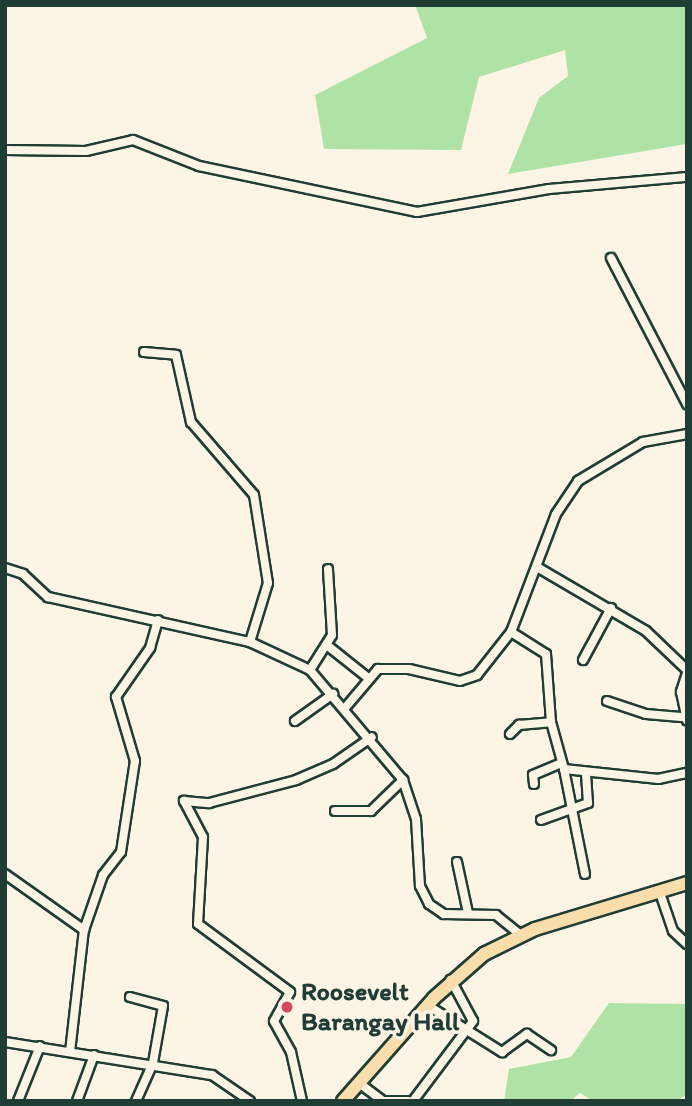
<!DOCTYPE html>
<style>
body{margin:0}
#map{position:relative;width:692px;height:1106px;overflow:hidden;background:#fcf5e5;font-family:Itim,sans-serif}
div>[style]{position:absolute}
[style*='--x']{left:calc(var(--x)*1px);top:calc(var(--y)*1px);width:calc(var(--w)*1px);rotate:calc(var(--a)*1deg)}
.green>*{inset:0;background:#afe3a5}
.roads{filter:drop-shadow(2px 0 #1f3d34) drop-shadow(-2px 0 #1f3d34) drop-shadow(0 2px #1f3d34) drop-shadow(0 -2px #1f3d34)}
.minor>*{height:8px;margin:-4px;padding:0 4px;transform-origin:4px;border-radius:4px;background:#fcf5e5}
.trunk>*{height:12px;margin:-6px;padding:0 6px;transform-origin:6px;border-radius:6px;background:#f9ddab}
.dots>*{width:19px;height:19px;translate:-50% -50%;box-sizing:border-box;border:4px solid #fcf5e5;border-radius:50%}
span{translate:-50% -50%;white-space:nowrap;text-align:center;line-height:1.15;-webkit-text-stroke:7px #fcf5e5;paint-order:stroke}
.poi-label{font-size:26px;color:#1f3d34;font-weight:700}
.left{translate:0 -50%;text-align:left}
.frame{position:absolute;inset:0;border:7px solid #1f3d34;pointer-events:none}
</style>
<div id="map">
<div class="green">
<i style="clip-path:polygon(415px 5px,687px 5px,687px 144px,508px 174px,539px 98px,568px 76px,565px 50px,479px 77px,461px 150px,324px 149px,315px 95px,427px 38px)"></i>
<i style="clip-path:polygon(609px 1003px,687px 1004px,687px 1095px,675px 1101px,593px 1101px,580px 1093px,570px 1101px,504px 1101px,509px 1069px,571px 1057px)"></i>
</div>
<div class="roads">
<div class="minor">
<i style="--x:5;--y:150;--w:81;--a:0.7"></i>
<i style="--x:86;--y:151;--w:48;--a:-13.2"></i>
<i style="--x:133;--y:140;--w:71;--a:21.5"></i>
<i style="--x:199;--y:166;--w:223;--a:11.9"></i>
<i style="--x:417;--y:212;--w:134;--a:-9.9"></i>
<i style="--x:549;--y:189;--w:139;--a:-5"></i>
<i style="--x:611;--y:258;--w:165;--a:62.5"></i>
<i style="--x:144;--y:352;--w:32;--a:5"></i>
<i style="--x:176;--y:355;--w:69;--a:77.4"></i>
<i style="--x:191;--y:422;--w:96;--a:49.2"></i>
<i style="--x:254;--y:495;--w:89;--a:81"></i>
<i style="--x:268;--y:583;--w:62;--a:107"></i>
<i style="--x:537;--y:567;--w:126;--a:30.4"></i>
<i style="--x:646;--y:631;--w:57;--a:43.6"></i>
<i style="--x:5;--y:568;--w:19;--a:18"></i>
<i style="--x:23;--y:574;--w:34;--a:43"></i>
<i style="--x:48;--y:597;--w:207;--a:12.6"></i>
<i style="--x:250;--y:642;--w:66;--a:25"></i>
<i style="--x:310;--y:670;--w:144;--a:49.8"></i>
<i style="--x:403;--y:780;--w:41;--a:71.6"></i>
<i style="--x:416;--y:819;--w:67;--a:86.6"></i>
<i style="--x:420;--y:886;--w:20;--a:63"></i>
<i style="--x:429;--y:904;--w:18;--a:34"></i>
<i style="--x:444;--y:914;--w:52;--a:1.1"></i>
<i style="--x:496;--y:915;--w:32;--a:39"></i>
<i style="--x:511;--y:632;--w:41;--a:32.2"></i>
<i style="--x:546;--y:654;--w:68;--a:85.8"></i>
<i style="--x:551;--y:722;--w:49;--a:74.5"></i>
<i style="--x:564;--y:769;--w:95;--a:6.1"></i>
<i style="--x:658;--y:779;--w:30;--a:-12"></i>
<i style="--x:328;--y:646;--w:50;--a:38.5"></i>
<i style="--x:583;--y:660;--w:59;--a:-61.7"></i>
<i style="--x:310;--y:670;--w:41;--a:-57.8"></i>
<i style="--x:332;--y:635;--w:66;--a:-93.5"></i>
<i style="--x:687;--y:673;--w:20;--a:108"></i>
<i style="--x:681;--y:692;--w:29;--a:78"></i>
<i style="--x:607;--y:701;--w:41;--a:18.4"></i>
<i style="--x:646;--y:714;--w:38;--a:5"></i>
<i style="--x:345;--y:708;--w:51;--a:-49.8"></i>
<i style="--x:378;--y:669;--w:31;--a:0"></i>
<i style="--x:409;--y:669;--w:52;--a:13.2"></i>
<i style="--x:460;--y:681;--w:18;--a:-19"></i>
<i style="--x:477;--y:675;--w:55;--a:-51.7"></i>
<i style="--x:511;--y:632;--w:126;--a:-69.1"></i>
<i style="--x:556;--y:514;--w:40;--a:-56"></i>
<i style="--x:578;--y:481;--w:76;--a:-31"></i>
<i style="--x:643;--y:442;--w:45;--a:-10.3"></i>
<i style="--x:295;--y:721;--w:47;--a:-35.4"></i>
<i style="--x:510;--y:734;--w:13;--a:-45"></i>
<i style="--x:519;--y:725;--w:32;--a:-5"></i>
<i style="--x:564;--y:769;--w:107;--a:78.7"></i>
<i style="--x:534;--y:784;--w:9;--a:-96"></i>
<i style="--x:533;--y:775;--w:28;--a:-23"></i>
<i style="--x:335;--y:811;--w:36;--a:0"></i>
<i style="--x:371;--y:811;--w:45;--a:-44.1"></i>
<i style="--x:541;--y:820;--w:50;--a:-19.9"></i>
<i style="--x:588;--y:803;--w:31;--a:-94"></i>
<i style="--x:457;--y:862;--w:52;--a:77.8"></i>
<i style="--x:5;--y:874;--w:97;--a:35.3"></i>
<i style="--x:659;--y:890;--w:43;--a:71.1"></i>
<i style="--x:673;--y:931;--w:19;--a:43"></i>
<i style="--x:130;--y:997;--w:34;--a:15"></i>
<i style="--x:163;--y:1006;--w:58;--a:100"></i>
<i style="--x:153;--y:1063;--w:42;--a:114.1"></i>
<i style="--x:427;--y:1005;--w:89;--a:32.1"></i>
<i style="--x:502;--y:1052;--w:31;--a:-36"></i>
<i style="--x:527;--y:1034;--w:29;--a:34"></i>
<i style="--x:5;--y:1042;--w:210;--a:9.1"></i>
<i style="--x:212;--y:1075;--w:46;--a:34.4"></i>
<i style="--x:70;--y:1052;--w:123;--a:-83.5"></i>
<i style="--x:84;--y:930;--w:58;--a:-70.9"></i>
<i style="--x:103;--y:875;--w:29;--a:-52"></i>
<i style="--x:121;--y:852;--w:92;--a:-81.3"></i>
<i style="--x:135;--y:761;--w:67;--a:-106.5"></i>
<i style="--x:116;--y:697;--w:60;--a:-55.2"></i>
<i style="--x:150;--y:648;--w:29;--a:-74"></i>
<i style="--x:359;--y:1083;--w:30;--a:37"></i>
<i style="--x:18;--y:1101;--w:59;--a:-68.2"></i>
<i style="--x:77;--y:1101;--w:49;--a:-69.7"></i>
<i style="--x:302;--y:1101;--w:50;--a:-102.7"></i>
<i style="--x:291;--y:1052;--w:35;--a:-119"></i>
<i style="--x:274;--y:1021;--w:33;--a:-61"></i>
<i style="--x:290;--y:992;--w:114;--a:-143.5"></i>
<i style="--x:198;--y:924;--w:87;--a:-86.7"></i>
<i style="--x:203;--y:837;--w:41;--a:-117.8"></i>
<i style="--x:184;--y:801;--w:25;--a:5"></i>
<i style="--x:209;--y:803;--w:90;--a:-14.8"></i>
<i style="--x:296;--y:780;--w:40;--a:-23.4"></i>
<i style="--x:333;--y:764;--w:47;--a:-34.7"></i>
<i style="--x:384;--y:1101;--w:24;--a:0"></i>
<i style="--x:413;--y:1101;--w:100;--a:-53.1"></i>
<i style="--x:473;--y:1021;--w:47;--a:-118.2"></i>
</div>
<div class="trunk">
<i style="--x:343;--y:1101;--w:137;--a:-48.5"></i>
<i style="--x:434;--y:998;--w:67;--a:-41.3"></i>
<i style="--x:484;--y:954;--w:57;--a:-26.1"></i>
<i style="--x:535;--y:929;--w:159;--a:-16.8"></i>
</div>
</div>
<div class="dots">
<i style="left:287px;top:1007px;background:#d1495b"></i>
</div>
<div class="poi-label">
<span class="left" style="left:301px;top:1007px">Roosevelt<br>Barangay Hall</span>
</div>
<div class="frame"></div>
</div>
